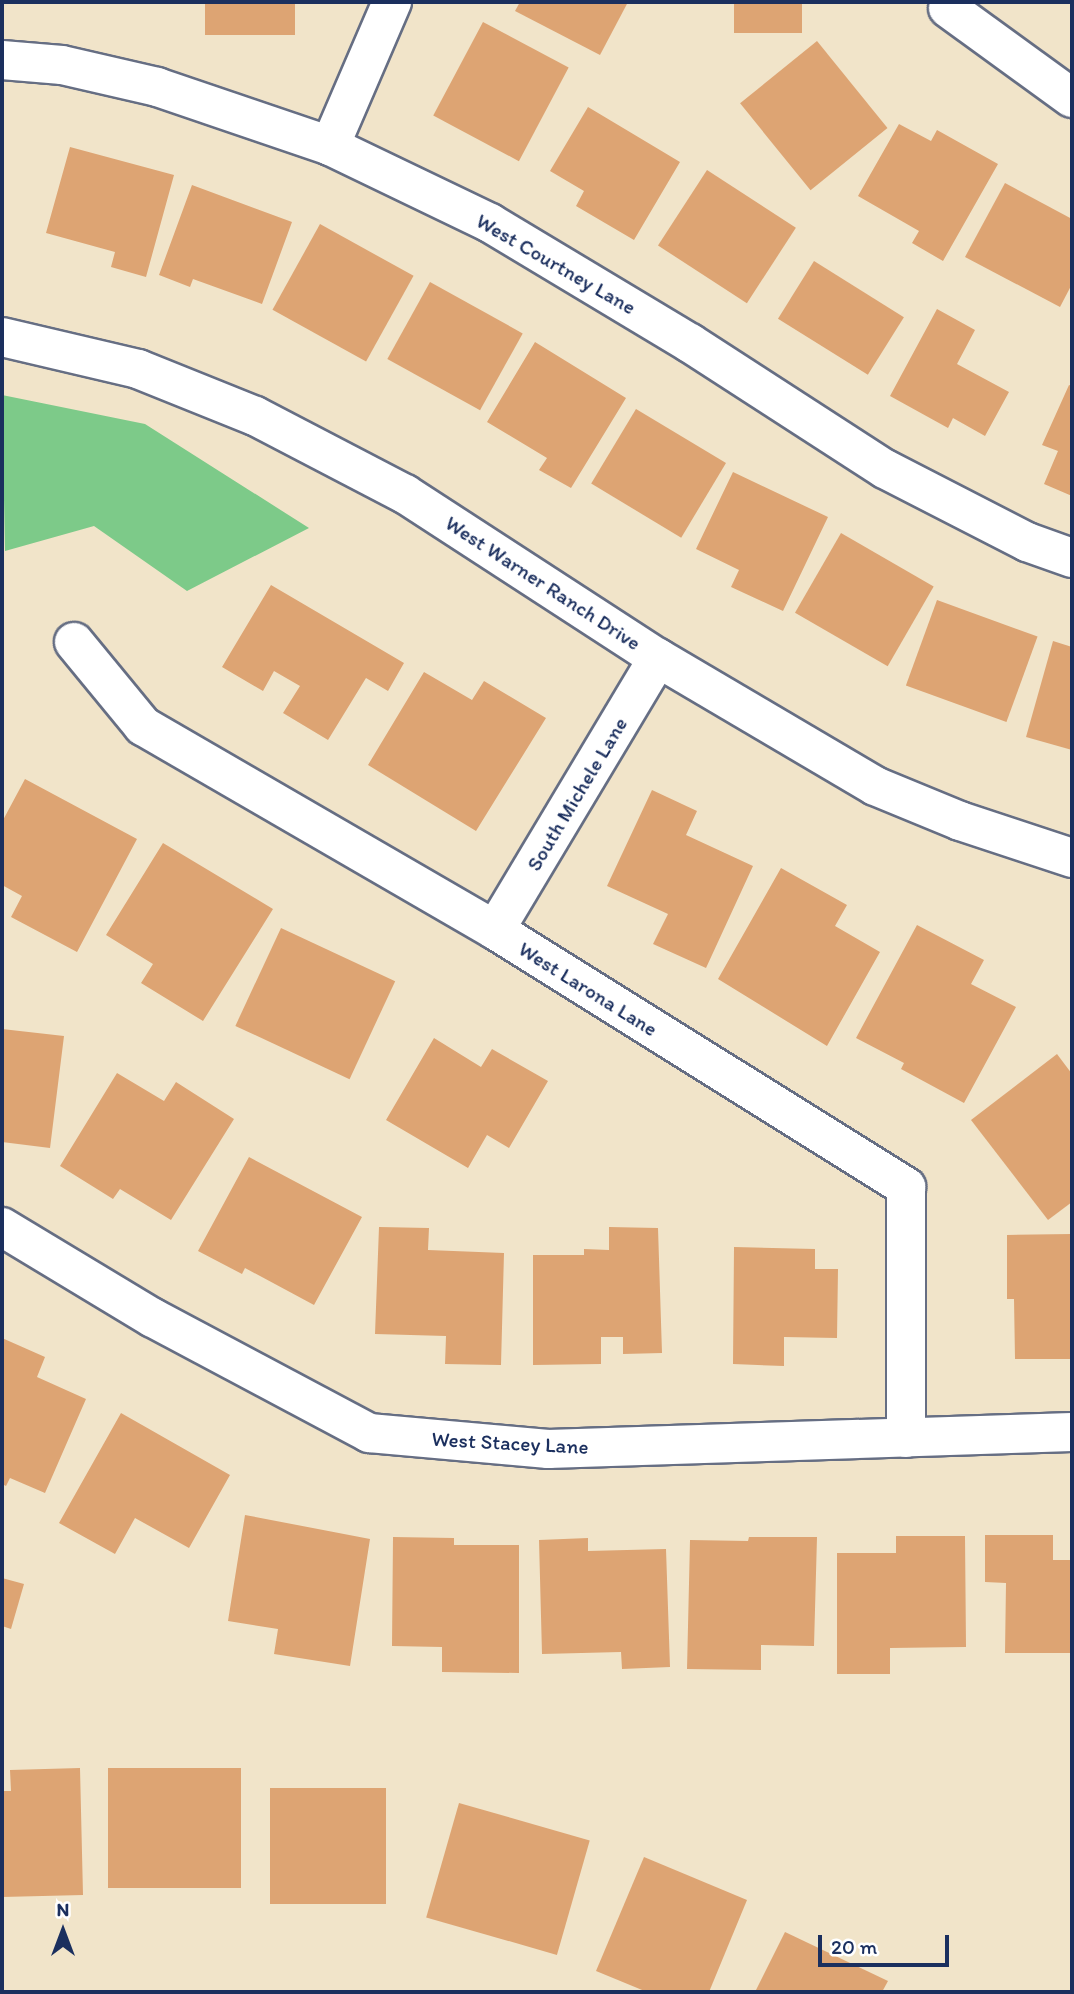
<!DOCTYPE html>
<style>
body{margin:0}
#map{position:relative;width:1074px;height:1994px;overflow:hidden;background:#f1e4c9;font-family:Itim,sans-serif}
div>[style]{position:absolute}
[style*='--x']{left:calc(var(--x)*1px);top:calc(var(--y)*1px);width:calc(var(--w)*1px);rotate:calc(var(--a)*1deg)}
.green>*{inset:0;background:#7dca89}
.building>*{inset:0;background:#dda473;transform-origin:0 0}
.roads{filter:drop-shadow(2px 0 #666e83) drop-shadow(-2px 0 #666e83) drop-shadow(0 2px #666e83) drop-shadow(0 -2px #666e83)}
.minor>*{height:38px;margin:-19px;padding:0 19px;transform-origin:19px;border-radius:19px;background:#fff}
span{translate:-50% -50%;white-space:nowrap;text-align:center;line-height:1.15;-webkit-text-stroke:7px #fff;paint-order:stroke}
.street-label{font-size:21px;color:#1b2f5e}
.frame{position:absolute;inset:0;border:4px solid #1b2f5e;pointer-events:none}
.north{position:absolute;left:28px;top:1896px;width:70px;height:70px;-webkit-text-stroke:5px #fff;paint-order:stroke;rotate:0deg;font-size:19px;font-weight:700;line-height:28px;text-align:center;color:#1b2f5e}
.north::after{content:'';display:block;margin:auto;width:24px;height:32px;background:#1b2f5e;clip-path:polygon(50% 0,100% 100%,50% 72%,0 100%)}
.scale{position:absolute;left:818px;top:1935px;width:131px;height:32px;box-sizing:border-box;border:4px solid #1b2f5e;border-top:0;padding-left:9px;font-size:21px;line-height:24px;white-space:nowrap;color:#1b2f5e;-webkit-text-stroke:5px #fff;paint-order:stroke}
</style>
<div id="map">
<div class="green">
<i style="clip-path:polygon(2px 395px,145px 424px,309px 528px,187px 591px,94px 526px,5px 551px)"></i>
</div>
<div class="building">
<i style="left:205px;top:2px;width:90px;height:33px"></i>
<i style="clip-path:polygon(520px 2px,628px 2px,600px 55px,515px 11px)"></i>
<i style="left:734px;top:2px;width:68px;height:31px"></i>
<i style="left:483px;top:22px;width:97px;height:106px;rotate:28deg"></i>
<i style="left:817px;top:41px;width:112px;height:99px;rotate:51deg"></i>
<i style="clip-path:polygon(588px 107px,680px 162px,634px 240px,576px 206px,584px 191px,550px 171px)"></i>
<i style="clip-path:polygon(899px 124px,931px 141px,937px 130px,998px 164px,943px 261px,912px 243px,919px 231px,858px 196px)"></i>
<i style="clip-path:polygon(70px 147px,174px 175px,146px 277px,111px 267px,115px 252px,46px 233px)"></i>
<i style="left:707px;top:170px;width:106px;height:90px;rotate:33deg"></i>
<i style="clip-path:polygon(1005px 183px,1072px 219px,1072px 284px,1060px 307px,965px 257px)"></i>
<i style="clip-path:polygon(192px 185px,292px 222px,262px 304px,193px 279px,190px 287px,159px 275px)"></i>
<i style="left:320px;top:224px;width:107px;height:98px;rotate:29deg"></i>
<i style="left:814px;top:261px;width:106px;height:68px;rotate:32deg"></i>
<i style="left:430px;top:282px;width:106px;height:88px;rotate:29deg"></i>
<i style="clip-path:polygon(937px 309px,975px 330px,957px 364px,1009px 392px,985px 436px,953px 418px,948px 428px,890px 396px)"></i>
<i style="clip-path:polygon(535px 342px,626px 398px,571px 488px,539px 470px,547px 458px,487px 422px)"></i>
<i style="clip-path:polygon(1069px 385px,1072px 386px,1072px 496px,1044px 484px,1058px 451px,1042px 445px)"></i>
<i style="left:636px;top:409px;width:105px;height:87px;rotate:31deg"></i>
<i style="clip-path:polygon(733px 472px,828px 517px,783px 611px,731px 587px,739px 570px,696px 549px)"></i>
<i style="left:841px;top:533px;width:107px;height:92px;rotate:30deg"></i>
<i style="clip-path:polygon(271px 585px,404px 663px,388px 691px,366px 678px,328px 740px,283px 713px,300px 686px,274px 671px,263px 691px,222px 667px)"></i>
<i style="left:937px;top:600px;width:107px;height:91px;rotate:20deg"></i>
<i style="clip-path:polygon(1053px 641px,1072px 647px,1072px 750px,1026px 737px)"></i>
<i style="clip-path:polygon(424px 672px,472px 700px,484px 681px,546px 718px,476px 831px,368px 765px)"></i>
<i style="clip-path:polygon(25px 779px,137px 839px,77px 952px,11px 917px,22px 896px,2px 885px,2px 822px)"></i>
<i style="clip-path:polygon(652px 790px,697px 811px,686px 835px,753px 866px,706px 968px,653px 944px,668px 914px,607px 886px)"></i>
<i style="clip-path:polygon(163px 843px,273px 909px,203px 1021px,141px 983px,153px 964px,106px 935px)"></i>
<i style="clip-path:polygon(781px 868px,847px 905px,835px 926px,880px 952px,827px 1046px,718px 979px)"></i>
<i style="clip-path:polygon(917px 925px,984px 960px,971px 984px,1016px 1007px,964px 1103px,901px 1069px,904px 1063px,856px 1038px)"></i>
<i style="left:281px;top:928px;width:126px;height:108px;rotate:25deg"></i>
<i style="clip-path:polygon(2px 1029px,64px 1036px,50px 1148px,2px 1142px)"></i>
<i style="clip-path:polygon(434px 1038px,481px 1067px,492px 1049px,548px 1081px,509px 1148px,487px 1135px,468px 1168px,386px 1120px)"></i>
<i style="clip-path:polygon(1057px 1054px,1072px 1074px,1072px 1202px,1048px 1220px,971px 1120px)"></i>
<i style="clip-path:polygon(117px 1073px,164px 1101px,176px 1082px,234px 1119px,171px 1220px,120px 1189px,113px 1199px,60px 1166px)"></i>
<i style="clip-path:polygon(249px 1157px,362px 1217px,314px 1305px,245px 1268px,242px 1274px,198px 1251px)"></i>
<i style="clip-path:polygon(379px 1227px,429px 1228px,428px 1250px,504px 1253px,501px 1365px,445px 1364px,446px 1336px,375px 1334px)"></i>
<i style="clip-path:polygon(609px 1227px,658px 1228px,662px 1353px,623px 1354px,623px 1337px,601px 1337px,601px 1364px,533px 1365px,533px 1255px,584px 1255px,584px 1249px,609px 1250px)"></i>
<i style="clip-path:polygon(1072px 1234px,1072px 1359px,1015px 1359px,1014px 1299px,1007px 1299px,1007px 1235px)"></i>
<i style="clip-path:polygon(734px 1247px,815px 1249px,815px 1269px,838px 1269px,837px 1338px,784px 1337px,784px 1366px,733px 1364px)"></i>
<i style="clip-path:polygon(2px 1338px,45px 1357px,37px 1377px,86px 1399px,45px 1493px,10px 1478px,6px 1486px,2px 1484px)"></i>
<i style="clip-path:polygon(121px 1413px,230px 1475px,189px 1548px,135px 1518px,115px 1554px,59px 1523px)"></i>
<i style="clip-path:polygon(245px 1515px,370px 1539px,350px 1666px,274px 1654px,278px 1629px,228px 1621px)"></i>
<i style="clip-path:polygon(985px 1535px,1053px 1535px,1053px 1560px,1072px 1560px,1072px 1653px,1005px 1653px,1006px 1583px,985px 1582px)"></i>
<i style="clip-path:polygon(896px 1536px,965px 1536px,966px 1647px,890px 1648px,890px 1674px,837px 1674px,837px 1553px,896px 1553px)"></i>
<i style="clip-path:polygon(393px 1537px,454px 1538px,454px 1545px,519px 1545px,519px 1673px,442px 1672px,442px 1647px,392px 1646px)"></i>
<i style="clip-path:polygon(749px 1537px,817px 1537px,814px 1646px,761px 1645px,761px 1670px,687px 1669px,690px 1540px,748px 1541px)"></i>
<i style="clip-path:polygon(588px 1538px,588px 1551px,666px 1549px,670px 1667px,622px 1669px,621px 1652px,542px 1654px,539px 1540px)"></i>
<i style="clip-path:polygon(2px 1578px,24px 1584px,11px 1629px,2px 1626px)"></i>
<i style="clip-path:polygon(80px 1768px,83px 1895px,2px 1897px,2px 1791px,11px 1791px,10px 1770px)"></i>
<i style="left:241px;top:1768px;width:120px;height:133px;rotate:90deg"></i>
<i style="left:270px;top:1788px;width:116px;height:116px"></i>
<i style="left:459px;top:1803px;width:136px;height:119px;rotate:16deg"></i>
<i style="clip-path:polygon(644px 1857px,747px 1900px,709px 1992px,647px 1992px,596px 1971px)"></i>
<i style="clip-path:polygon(785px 1932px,888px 1981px,882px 1992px,755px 1992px)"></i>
</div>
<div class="roads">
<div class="minor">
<i style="--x:948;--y:8;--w:153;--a:36"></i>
<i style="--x:2;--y:60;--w:60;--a:4.8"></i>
<i style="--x:62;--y:65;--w:98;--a:13"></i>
<i style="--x:157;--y:87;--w:183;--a:18.8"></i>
<i style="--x:330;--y:146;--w:178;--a:25.7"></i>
<i style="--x:490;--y:223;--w:233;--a:31"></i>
<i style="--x:690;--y:343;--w:232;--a:32.9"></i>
<i style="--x:885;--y:469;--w:160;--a:27.2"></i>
<i style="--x:1027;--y:542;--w:48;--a:19.6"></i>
<i style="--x:330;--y:146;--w:157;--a:-66.7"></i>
<i style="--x:2;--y:337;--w:140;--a:13.2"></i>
<i style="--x:138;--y:369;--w:126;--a:21.9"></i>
<i style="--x:255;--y:416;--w:169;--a:27.5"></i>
<i style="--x:405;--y:494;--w:302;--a:33"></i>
<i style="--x:658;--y:658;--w:252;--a:30.5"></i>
<i style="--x:875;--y:786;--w:92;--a:22.4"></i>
<i style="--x:960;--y:821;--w:118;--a:18.3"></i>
<i style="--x:74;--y:642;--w:109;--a:50.6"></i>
<i style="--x:143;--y:726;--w:407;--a:30.1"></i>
<i style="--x:495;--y:930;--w:485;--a:32"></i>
<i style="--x:906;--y:1187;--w:251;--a:90"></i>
<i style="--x:495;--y:930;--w:317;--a:-59.1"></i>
<i style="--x:2;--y:1227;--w:176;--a:31.1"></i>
<i style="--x:153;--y:1318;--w:245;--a:28"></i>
<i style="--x:369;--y:1433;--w:180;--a:5.1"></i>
<i style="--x:548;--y:1449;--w:524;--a:-1.86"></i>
</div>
</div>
<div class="street-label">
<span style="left:556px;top:264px;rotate:30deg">West Courtney Lane</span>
<span style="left:543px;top:583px;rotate:33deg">West Warner Ranch Drive</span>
<span style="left:577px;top:794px;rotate:-59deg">South Michele Lane</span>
<span style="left:588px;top:989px;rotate:32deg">West Larona Lane</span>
<span style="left:510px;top:1443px;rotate:3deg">West Stacey Lane</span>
</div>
<div class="frame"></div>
<div class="north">N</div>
<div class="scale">20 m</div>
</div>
